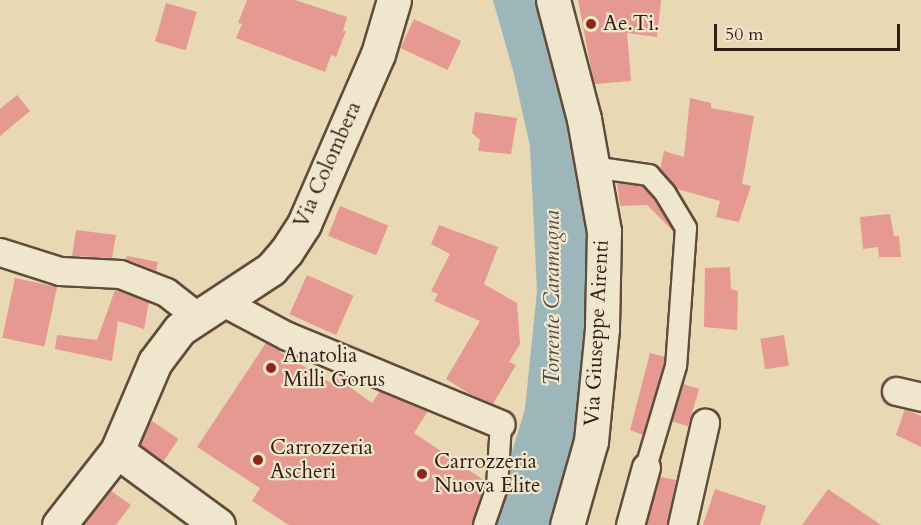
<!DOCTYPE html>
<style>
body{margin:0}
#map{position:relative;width:921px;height:525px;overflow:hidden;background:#e8d8b4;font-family:Cardo,serif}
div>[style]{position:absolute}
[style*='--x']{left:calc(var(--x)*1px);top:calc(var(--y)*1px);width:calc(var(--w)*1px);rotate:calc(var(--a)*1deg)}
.water>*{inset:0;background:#9db6b9}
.building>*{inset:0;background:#e69990;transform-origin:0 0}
.roads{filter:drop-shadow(2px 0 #604b3c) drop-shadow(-2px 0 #604b3c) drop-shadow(0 2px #604b3c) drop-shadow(0 -2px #604b3c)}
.pedestrian>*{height:20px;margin:-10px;padding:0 10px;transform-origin:10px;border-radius:10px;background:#f0e6ce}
.minor>*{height:27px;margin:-13.5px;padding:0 13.5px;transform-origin:13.5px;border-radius:13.5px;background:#f0e6ce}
.secondary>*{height:33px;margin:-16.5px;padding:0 16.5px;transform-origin:16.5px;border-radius:16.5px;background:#f0e6ce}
.dots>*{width:16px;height:16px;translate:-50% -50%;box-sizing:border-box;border:3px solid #f0e6ce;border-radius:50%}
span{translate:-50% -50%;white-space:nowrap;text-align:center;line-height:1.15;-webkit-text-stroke:4.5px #f0e6ce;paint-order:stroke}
.poi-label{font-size:21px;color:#331c14}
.left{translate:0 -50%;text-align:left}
.street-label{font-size:21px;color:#331c14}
.water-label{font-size:22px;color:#534a46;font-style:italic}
.scale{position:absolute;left:714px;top:24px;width:186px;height:27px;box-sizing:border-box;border:3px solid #331c14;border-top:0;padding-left:8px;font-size:18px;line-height:21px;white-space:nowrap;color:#331c14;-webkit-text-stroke:4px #f0e6ce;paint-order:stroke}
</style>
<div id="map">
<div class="water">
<i style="clip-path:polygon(493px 0,544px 0,592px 235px,585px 406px,554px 525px,490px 525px,525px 409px,537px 291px,530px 146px,514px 74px)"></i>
</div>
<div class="building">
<i style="clip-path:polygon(247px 0,295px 0,347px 17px,343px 31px,346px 31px,336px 57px,331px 55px,325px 72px,236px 38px,242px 24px,238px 23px)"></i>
<i style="clip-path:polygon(578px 0,661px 0,657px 37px,627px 33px,631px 81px,594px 84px)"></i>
<i style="left:166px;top:3px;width:32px;height:40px;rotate:16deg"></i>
<i style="left:414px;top:19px;width:52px;height:32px;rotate:25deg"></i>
<i style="clip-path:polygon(17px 95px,30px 111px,0 136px,0 109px)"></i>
<i style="clip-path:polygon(690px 98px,711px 103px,711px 108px,754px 116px,742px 184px,751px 186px,739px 222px,716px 217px,720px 201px,677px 189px,660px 170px,664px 151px,684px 157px)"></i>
<i style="clip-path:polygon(475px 112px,517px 118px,511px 154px,478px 151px,480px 140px,472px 133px)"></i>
<i style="clip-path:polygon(617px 183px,643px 186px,655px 200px,674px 232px,647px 205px,620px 206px)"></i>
<i style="left:340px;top:206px;width:52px;height:32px;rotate:22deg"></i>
<i style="clip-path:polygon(890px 214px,894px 236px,899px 236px,901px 257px,879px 257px,878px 247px,863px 249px,860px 217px)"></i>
<i style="clip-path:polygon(439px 225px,498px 247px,484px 284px,517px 303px,520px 344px,509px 362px,516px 365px,493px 404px,470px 394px,446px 379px,480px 321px,434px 301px,438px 294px,431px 291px,450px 254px,431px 244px)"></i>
<i style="clip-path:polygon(76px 230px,116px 235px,112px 258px,72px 256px)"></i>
<i style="clip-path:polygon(127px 256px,158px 262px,156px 271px,126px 259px)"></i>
<i style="clip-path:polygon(730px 267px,731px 289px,738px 291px,737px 330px,704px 327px,705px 268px)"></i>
<i style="left:307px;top:275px;width:51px;height:43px;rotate:24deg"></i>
<i style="left:15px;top:278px;width:43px;height:61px;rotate:12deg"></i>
<i style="clip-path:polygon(115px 290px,149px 302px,144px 329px,118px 321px,112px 361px,55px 349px,57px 335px,97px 340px)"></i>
<i style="left:784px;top:335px;width:31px;height:24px;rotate:81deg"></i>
<i style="clip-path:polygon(266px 343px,329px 382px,333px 375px,372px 403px,380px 391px,428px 411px,414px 433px,485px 481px,472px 525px,289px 525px,252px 501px,260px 488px,197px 447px)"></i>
<i style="clip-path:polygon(650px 353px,665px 357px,664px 364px,643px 435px,630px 430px)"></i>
<i style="left:683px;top:384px;width:17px;height:39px;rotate:17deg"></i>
<i style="clip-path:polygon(905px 409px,921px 416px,921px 447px,896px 435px)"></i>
<i style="left:152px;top:421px;width:32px;height:27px;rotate:34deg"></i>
<i style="clip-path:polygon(660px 477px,676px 480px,667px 525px,646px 525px)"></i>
<i style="clip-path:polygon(715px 489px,766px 506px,760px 525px,703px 525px)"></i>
<i style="clip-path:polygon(828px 489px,881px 525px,802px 525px)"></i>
<i style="clip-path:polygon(110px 490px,131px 505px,116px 525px,83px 525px)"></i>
</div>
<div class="roads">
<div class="pedestrian">
<i style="--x:592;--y:167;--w:58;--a:8"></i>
<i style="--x:649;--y:175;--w:24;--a:48"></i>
<i style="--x:665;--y:193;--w:41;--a:59"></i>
<i style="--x:686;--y:228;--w:138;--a:94.1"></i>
<i style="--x:676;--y:366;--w:105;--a:106.5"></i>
<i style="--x:484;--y:525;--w:40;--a:-71.1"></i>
<i style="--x:497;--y:487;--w:63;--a:-86.4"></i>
</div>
<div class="minor">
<i style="--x:0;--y:252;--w:63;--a:17.6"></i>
<i style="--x:60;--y:271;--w:60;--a:2.9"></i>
<i style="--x:120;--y:274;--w:49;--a:21.4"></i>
<i style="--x:166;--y:292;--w:41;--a:38"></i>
<i style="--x:223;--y:302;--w:72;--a:28"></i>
<i style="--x:287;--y:336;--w:231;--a:22.4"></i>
<i style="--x:896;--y:391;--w:26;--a:13"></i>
<i style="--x:630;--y:525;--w:60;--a:-74.6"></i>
<i style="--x:682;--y:525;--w:105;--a:-77.3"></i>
</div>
<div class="secondary">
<i style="--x:553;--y:0;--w:123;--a:75.4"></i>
<i style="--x:584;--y:119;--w:114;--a:79.9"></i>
<i style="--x:604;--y:231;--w:98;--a:91.2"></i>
<i style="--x:602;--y:329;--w:113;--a:95.6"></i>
<i style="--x:591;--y:441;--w:87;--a:105.9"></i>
<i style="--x:117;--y:451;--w:125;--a:36.2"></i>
<i style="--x:59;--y:525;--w:94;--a:-51.9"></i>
<i style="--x:117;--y:451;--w:97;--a:-66.9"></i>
<i style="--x:155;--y:362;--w:41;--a:-52.9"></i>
<i style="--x:180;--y:329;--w:109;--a:-33.4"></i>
<i style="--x:271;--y:269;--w:23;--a:-49"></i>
<i style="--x:286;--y:252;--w:33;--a:-57"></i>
<i style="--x:304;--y:224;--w:185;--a:-66.5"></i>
<i style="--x:378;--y:54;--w:56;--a:-73.5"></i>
</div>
</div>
<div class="dots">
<i style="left:591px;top:24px;background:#8f2418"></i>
<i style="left:271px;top:368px;background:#8f2418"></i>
<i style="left:258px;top:460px;background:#8f2418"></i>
<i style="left:422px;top:474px;background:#8f2418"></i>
</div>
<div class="poi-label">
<span class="left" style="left:603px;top:24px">Ae.Ti.</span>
<span class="left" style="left:283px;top:368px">Anatolia<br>Milli Gorus</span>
<span class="left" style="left:270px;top:460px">Carrozzeria<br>Ascheri</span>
<span class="left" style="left:434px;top:474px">Carrozzeria<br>Nuova Elite</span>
</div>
<div class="street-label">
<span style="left:328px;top:165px;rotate:-66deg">Via Colombera</span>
<span style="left:597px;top:333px;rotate:-87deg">Via Giuseppe Airenti</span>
</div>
<div class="water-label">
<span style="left:553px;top:298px;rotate:-90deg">Torrente Caramagna</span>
</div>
<div class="scale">50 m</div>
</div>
